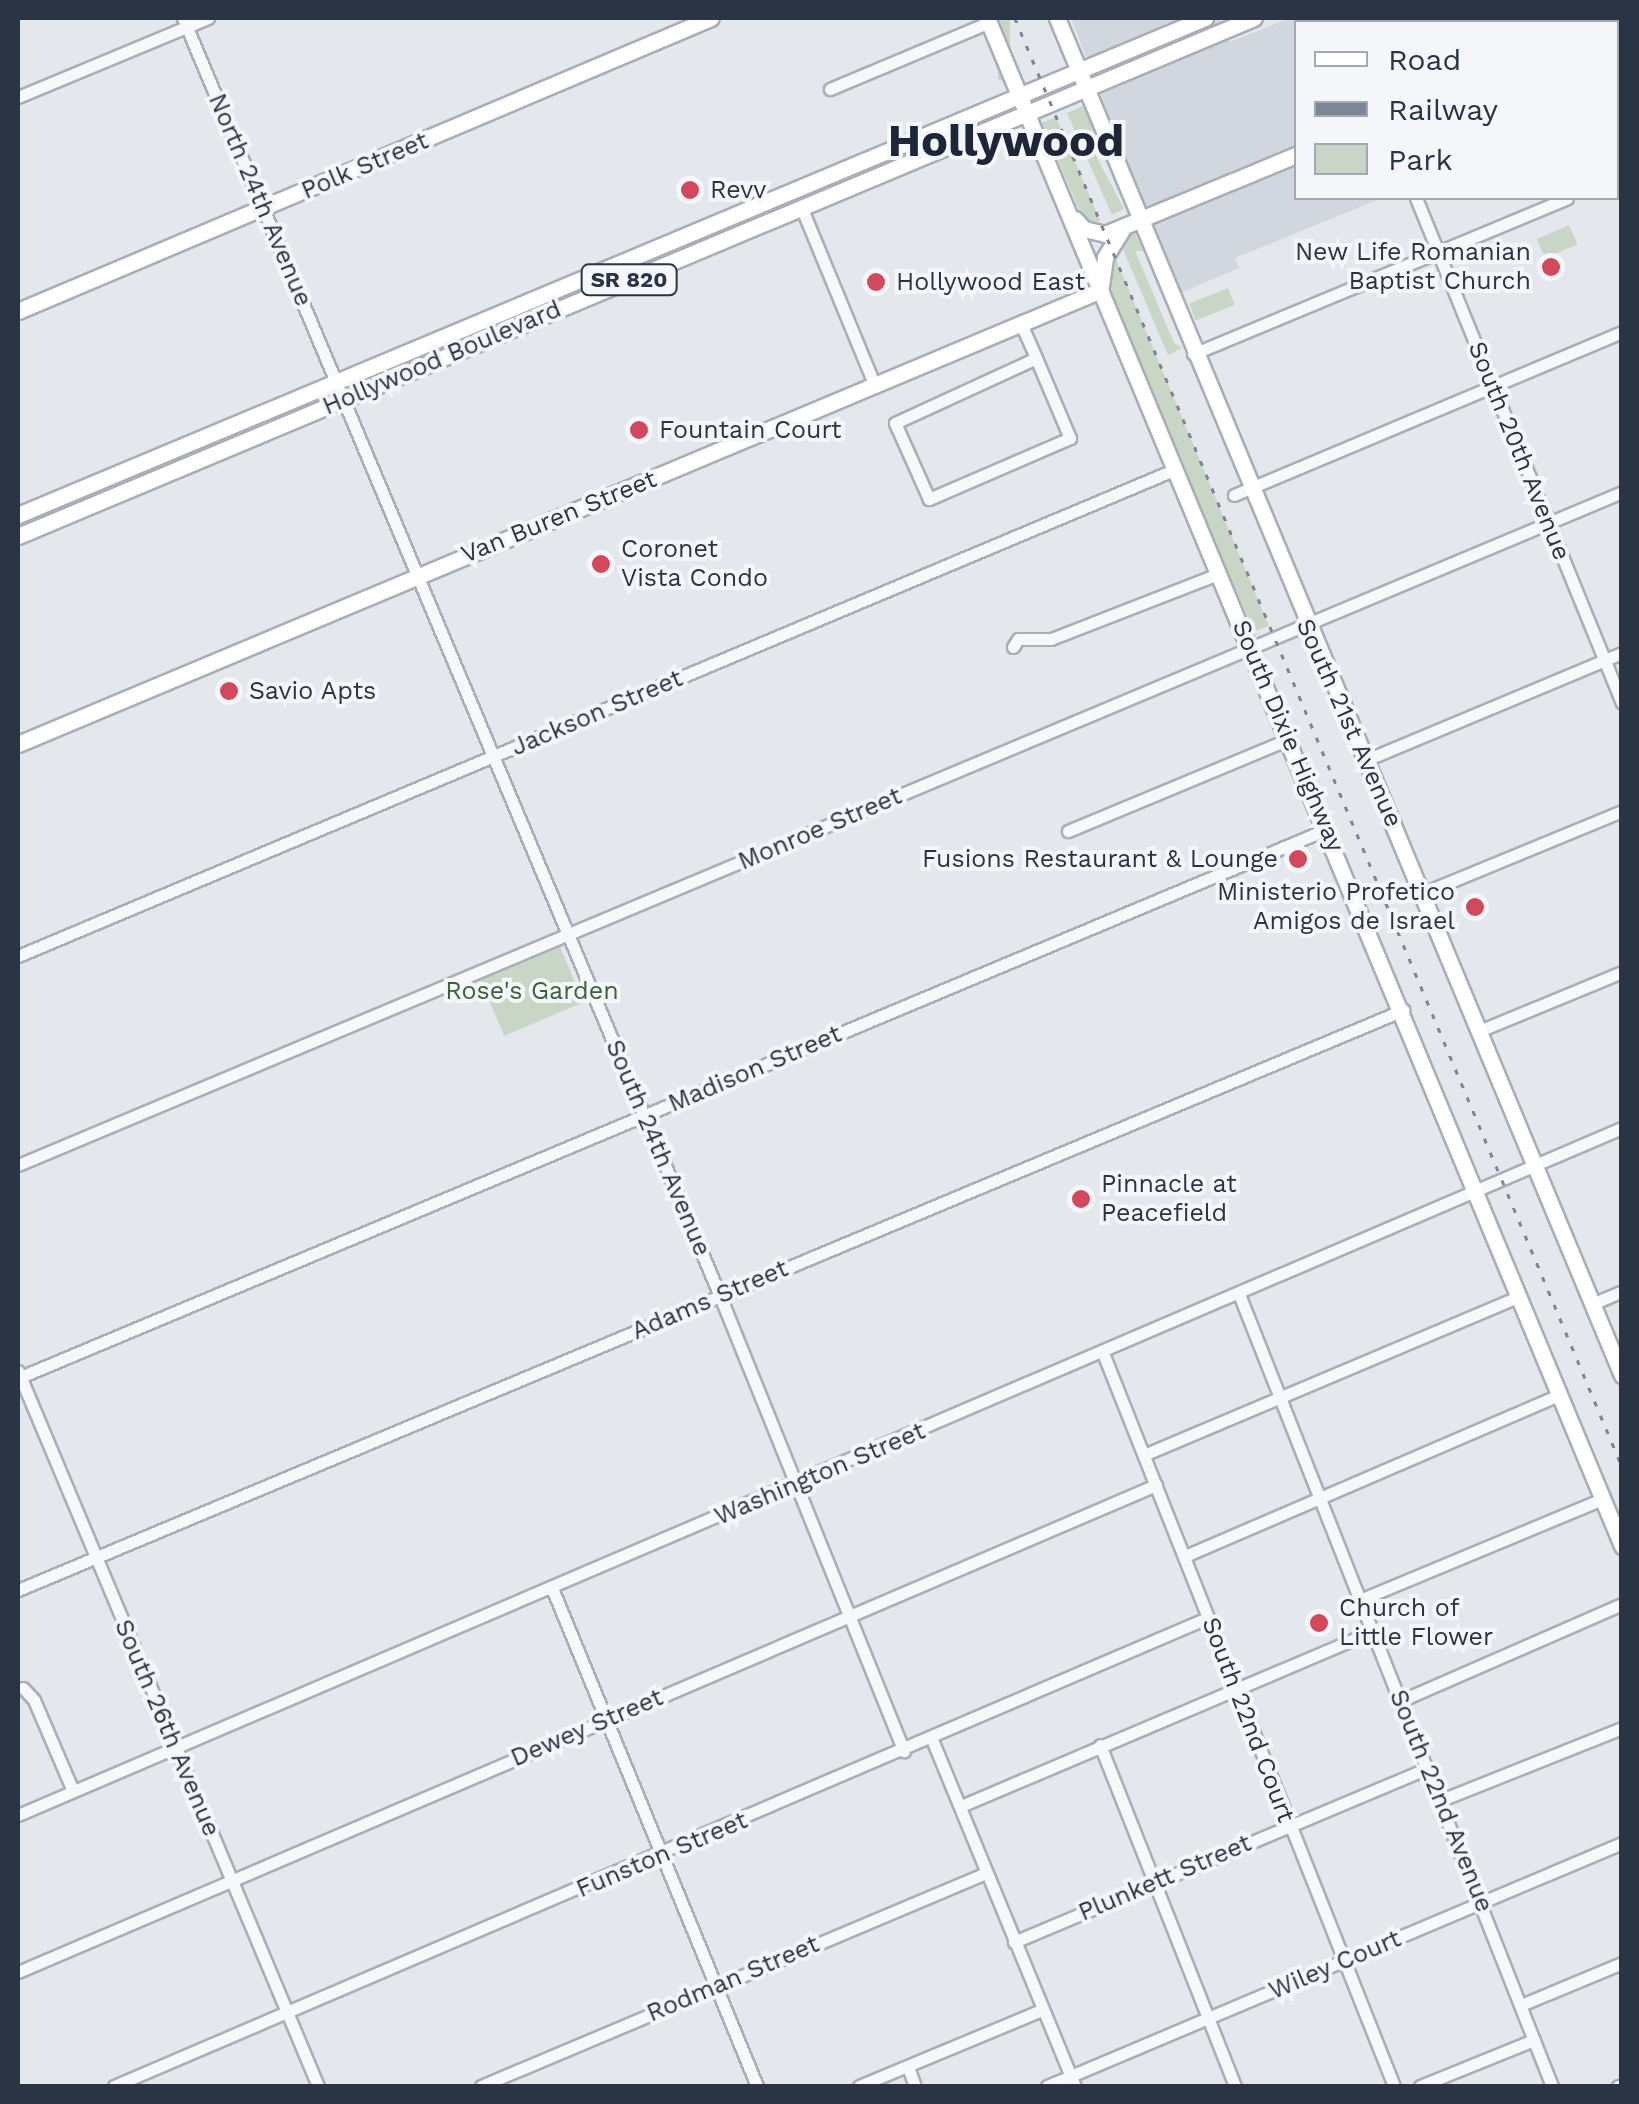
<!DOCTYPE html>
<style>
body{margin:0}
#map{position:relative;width:1639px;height:2104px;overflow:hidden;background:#e4e7ec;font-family:"Work Sans",sans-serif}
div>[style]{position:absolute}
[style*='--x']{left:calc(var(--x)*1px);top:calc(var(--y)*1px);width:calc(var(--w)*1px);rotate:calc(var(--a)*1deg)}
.built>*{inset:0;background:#d2d6de}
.green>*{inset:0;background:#c9d6c5;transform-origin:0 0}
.roads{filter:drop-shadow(2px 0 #a9aeb7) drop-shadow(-2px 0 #a9aeb7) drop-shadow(0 2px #a9aeb7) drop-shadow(0 -2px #a9aeb7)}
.minor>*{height:11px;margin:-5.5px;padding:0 5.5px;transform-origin:5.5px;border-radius:5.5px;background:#f7f8fa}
.major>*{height:15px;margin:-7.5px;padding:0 7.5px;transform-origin:7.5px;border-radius:7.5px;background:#fff}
.rail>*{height:2.5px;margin-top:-1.25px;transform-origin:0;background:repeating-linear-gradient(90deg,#7d8696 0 5px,transparent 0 15px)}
.dots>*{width:28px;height:28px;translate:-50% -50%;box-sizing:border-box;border:5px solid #f4f6f9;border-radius:50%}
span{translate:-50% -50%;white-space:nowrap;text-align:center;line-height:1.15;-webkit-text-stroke:8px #f4f6f9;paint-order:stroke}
.shield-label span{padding:2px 8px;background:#f4f6f9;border:2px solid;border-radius:8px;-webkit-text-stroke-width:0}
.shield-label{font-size:22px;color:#2b3445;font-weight:700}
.street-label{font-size:25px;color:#2b3445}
.poi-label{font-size:25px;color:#2b3445}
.left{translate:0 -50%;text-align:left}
.right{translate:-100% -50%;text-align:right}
.park-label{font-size:25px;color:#3f6138}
.town-label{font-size:45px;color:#1d2536;font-weight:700}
.frame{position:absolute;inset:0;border:20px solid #2b3445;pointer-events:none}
.legend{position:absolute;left:1294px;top:20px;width:325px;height:180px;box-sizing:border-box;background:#f4f6f9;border:2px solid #a4a8b1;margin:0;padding:12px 18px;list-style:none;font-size:30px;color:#2b3445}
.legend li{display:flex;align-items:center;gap:20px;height:50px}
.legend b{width:50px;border:2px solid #a4a8b1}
</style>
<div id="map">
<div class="built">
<i style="clip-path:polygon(1071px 18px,1219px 18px,1230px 42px,1290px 18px,1435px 18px,1296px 22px,1296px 198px,1382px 198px,1235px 258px,1239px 268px,1178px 294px)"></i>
</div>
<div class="green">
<i style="left:998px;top:18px;width:12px;height:62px"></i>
<i style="clip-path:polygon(1083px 106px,1102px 152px,1093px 150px,1124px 209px,1112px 215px,1067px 113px)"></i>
<i style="left:1056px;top:117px;width:113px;height:15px;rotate:67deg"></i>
<i style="left:1569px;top:225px;width:21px;height:35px;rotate:67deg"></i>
<i style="clip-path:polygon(1134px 231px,1143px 251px,1135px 251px,1174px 343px,1182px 348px,1168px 355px,1123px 249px,1125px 233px)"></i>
<i style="clip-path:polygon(1113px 252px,1269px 626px,1254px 631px,1152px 397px,1104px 282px)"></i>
<i style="left:1228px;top:288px;width:18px;height:42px;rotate:68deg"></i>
<i style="left:560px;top:947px;width:60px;height:86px;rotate:67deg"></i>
</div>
<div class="roads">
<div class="minor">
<i style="--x:183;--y:18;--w:1386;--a:67.21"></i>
<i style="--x:720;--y:1296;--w:491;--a:68"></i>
<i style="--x:1344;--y:18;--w:4;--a:63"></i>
<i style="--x:830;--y:89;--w:173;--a:-22.8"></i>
<i style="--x:18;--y:97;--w:206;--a:-22.6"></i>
<i style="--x:1616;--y:177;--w:6;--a:-18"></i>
<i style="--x:1416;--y:198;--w:545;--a:67.81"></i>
<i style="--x:802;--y:209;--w:191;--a:67.6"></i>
<i style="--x:1021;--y:324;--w:37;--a:66"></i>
<i style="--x:1036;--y:358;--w:87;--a:67"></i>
<i style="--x:1070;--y:438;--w:154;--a:156.6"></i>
<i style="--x:929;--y:499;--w:83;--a:-114.1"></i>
<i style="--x:895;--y:423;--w:155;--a:-24.7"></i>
<i style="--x:1193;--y:354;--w:405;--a:-22.6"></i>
<i style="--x:1234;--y:495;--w:421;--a:-22.8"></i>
<i style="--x:1013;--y:647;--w:9;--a:-58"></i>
<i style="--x:1018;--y:639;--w:33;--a:0"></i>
<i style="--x:1051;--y:639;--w:181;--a:-21.3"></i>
<i style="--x:1366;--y:760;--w:277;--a:-22.7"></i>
<i style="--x:1068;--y:831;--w:239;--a:-22.6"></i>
<i style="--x:1423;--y:893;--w:215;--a:-22.4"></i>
<i style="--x:18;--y:956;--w:1256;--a:-22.81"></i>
<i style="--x:1479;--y:1031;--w:155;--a:-22.4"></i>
<i style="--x:18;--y:1165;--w:1739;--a:-22.76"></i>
<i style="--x:1239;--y:1294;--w:852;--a:68.44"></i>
<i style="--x:1592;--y:1304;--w:33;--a:-23"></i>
<i style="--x:1103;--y:1353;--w:789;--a:68.35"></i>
<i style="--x:18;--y:1371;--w:775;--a:67.24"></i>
<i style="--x:18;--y:1378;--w:1419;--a:-22.75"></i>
<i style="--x:1146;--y:1454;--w:406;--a:-22.9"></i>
<i style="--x:1185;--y:1556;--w:407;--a:-23.3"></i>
<i style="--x:552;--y:1588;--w:539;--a:67.63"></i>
<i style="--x:18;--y:1590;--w:1502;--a:-22.72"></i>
<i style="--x:1362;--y:1599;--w:260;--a:-22.6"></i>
<i style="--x:23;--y:1688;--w:16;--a:47"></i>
<i style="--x:34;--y:1700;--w:99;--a:66.8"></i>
<i style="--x:1400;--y:1701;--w:242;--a:-23.6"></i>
<i style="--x:931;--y:1737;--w:378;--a:67.6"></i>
<i style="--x:1100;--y:1745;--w:367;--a:68.4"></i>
<i style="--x:1441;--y:1800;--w:195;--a:-21.7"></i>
<i style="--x:961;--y:1806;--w:449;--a:-23"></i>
<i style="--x:18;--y:1815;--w:1745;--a:-23.19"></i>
<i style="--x:1014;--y:1942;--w:448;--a:-22.8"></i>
<i style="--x:18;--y:1972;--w:1238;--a:-23.17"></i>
<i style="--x:1521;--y:2005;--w:109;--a:-22.6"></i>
<i style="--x:908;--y:2067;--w:20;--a:70"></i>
<i style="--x:114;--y:2086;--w:1189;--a:-23.18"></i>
<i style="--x:481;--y:2086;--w:548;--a:-22.87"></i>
<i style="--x:859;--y:2086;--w:198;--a:-22.6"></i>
<i style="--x:1047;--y:2086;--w:624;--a:-22.91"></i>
<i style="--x:1420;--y:2086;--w:123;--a:-22"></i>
<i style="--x:1618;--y:2086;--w:4;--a:-14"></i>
</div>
<div class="major">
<i style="--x:987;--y:18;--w:1655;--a:67.43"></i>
<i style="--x:1057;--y:18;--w:1470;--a:67.4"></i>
<i style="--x:1615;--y:22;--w:7;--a:-16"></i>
<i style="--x:1075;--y:219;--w:13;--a:48"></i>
<i style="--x:1084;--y:229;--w:22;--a:13"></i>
<i style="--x:1105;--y:234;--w:207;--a:-22.5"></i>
<i style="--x:1101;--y:286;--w:29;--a:-82"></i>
<i style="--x:1105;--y:257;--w:32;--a:-58"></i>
<i style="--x:18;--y:311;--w:752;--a:-22.92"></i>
<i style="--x:18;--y:515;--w:1287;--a:-22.72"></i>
<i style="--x:18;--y:536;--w:1340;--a:-22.74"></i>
<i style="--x:18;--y:744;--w:1174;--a:-22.74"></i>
</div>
</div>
<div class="rail">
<i style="--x:1015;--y:18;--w:1570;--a:67.26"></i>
</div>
<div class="dots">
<i style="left:690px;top:190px;background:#d1495b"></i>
<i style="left:1551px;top:267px;background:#d1495b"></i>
<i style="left:876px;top:282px;background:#d1495b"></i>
<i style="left:639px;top:430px;background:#d1495b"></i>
<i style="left:601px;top:564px;background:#d1495b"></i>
<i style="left:229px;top:691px;background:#d1495b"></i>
<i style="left:1298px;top:859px;background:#d1495b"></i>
<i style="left:1475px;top:907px;background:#d1495b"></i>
<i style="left:1081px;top:1199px;background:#d1495b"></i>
<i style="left:1319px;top:1623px;background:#d1495b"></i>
</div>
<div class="shield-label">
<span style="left:629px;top:280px">SR 820</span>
</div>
<div class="street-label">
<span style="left:365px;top:166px;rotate:-23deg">Polk Street</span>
<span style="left:260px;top:200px;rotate:67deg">North 24th Avenue</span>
<span style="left:442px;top:358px;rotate:-23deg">Hollywood Boulevard</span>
<span style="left:1519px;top:451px;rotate:68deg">South 20th Avenue</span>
<span style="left:559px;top:517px;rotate:-22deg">Van Buren Street</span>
<span style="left:597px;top:713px;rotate:-23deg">Jackson Street</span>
<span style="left:1349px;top:723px;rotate:66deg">South 21st Avenue</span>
<span style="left:1288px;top:736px;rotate:67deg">South Dixie Highway</span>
<span style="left:820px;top:829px;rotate:-23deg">Monroe Street</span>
<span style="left:755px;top:1069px;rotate:-23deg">Madison Street</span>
<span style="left:658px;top:1148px;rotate:67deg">South 24th Avenue</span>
<span style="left:710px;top:1300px;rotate:-23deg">Adams Street</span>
<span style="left:820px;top:1474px;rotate:-23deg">Washington Street</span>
<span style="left:1248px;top:1720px;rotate:69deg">South 22nd Court</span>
<span style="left:167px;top:1728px;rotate:67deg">South 26th Avenue</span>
<span style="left:587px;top:1728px;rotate:-23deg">Dewey Street</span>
<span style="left:1441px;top:1801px;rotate:68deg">South 22nd Avenue</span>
<span style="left:662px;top:1855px;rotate:-23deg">Funston Street</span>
<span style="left:1165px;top:1878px;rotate:-23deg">Plunkett Street</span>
<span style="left:1335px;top:1965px;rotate:-23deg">Wiley Court</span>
<span style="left:733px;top:1979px;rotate:-23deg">Rodman Street</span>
</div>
<div class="poi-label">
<span class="left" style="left:710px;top:190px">Revv</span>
<span class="right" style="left:1531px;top:267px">New Life Romanian<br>Baptist Church</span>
<span class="left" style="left:896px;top:282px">Hollywood East</span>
<span class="left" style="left:659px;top:430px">Fountain Court</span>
<span class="left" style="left:621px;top:564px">Coronet<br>Vista Condo</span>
<span class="left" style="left:249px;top:691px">Savio Apts</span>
<span class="right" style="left:1278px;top:859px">Fusions Restaurant &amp; Lounge</span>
<span class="right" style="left:1455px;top:907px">Ministerio Profetico<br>Amigos de Israel</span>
<span class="left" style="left:1101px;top:1199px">Pinnacle at<br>Peacefield</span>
<span class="left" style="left:1339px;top:1623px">Church of<br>Little Flower</span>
</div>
<div class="park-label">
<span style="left:532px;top:991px">Rose's Garden</span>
</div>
<div class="town-label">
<span style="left:1006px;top:141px">Hollywood</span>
</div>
<div class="frame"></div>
<ul class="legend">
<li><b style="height:12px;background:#fff"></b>Road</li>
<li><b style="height:12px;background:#7d8696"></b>Railway</li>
<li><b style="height:28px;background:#c9d6c5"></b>Park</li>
</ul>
</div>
